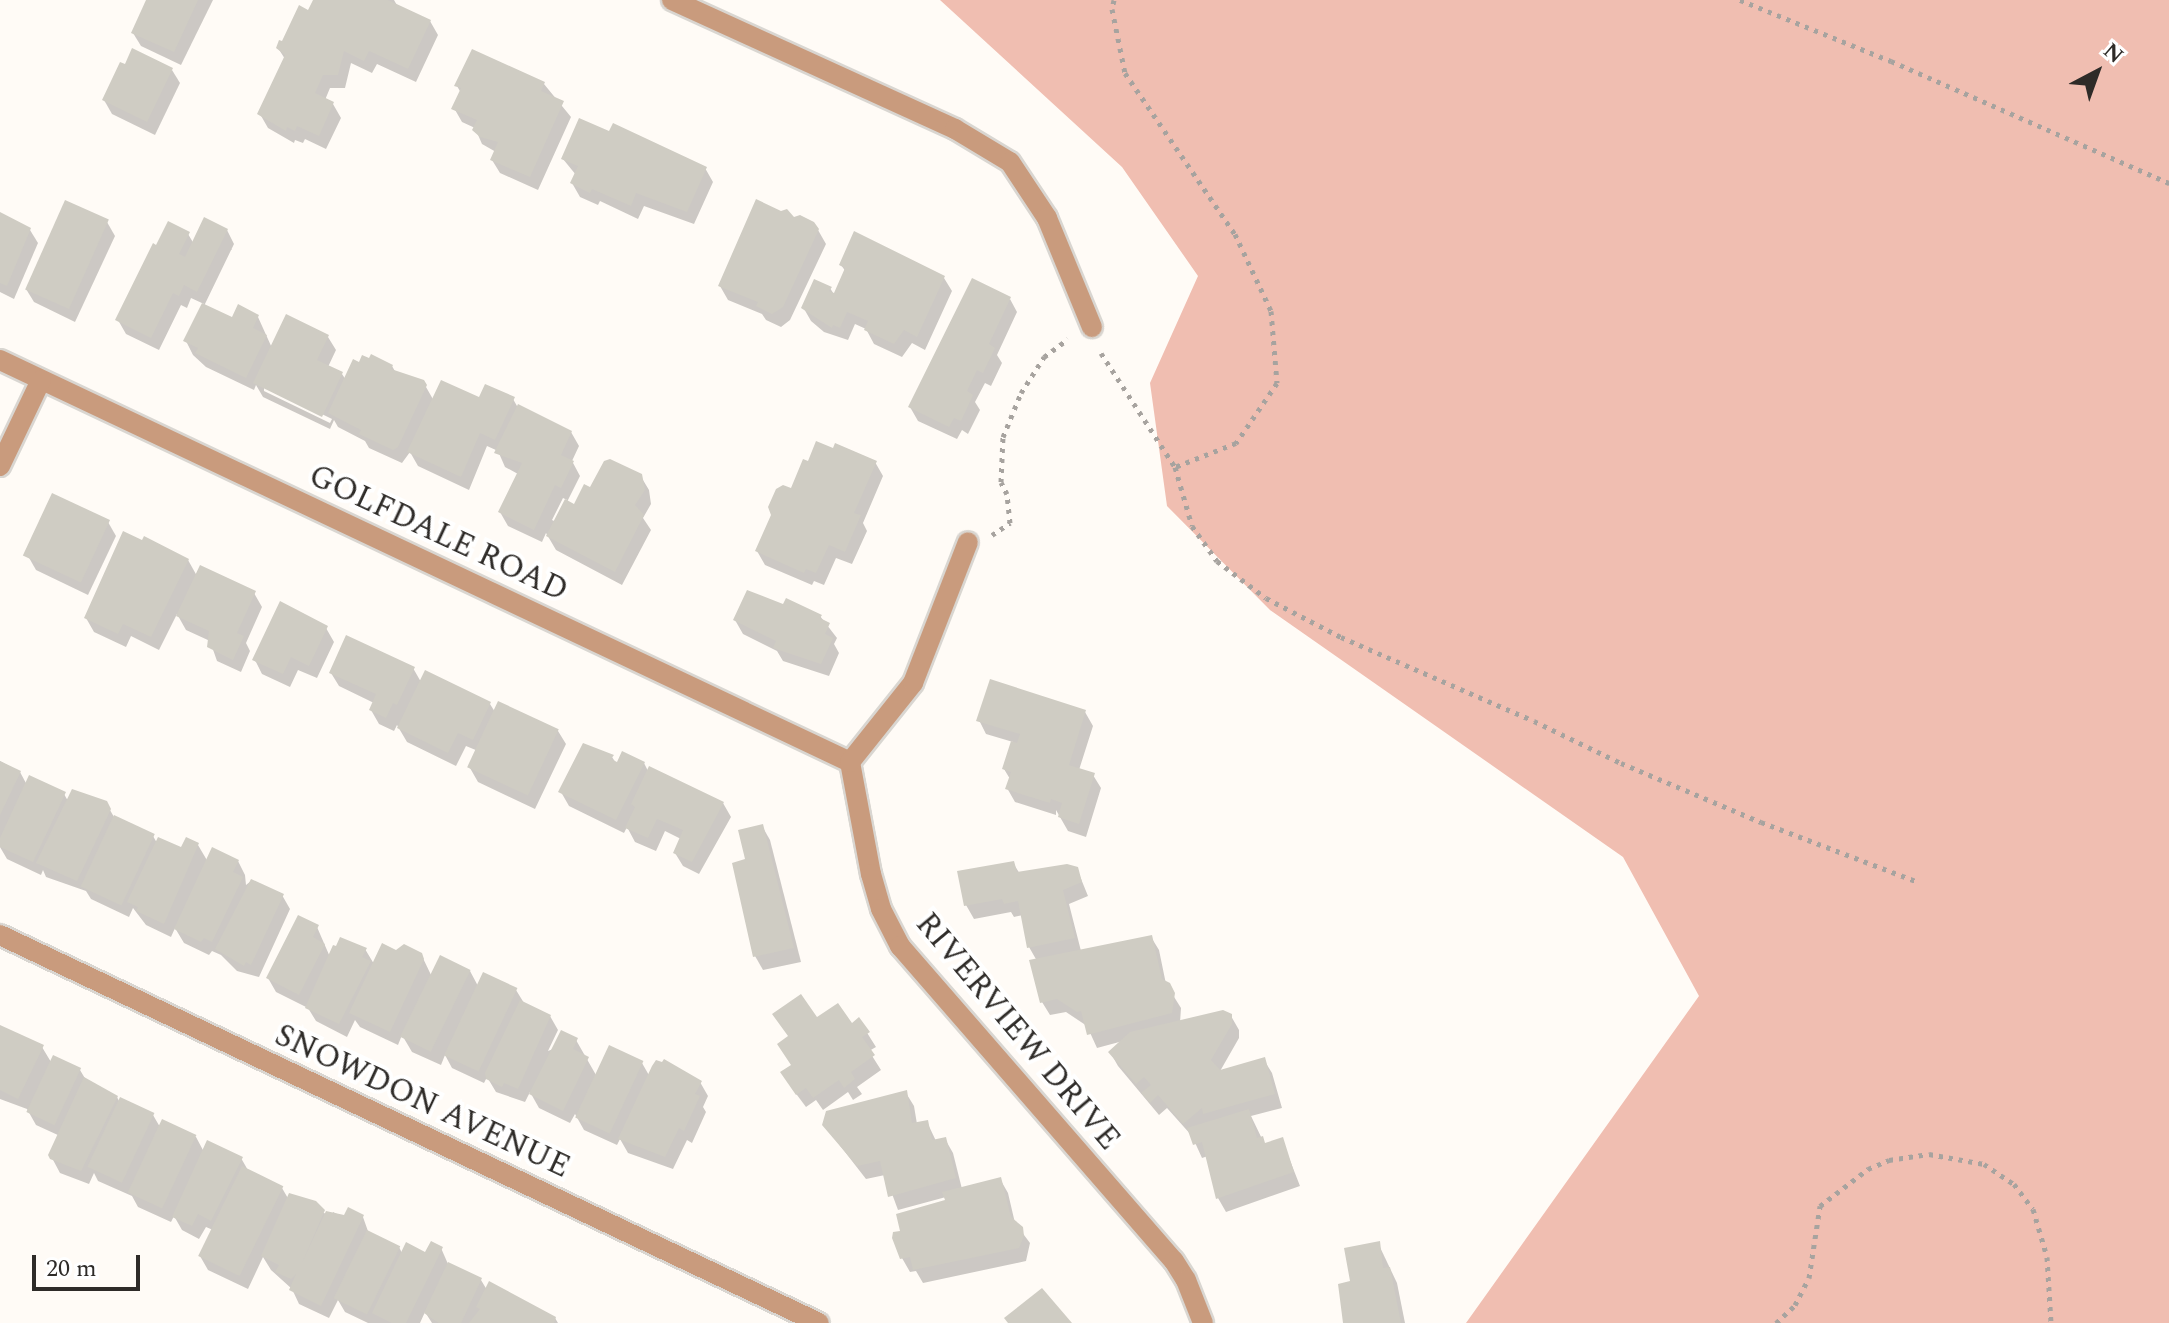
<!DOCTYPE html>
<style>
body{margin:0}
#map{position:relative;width:2169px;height:1323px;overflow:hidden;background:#fffbf6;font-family:Spectral,serif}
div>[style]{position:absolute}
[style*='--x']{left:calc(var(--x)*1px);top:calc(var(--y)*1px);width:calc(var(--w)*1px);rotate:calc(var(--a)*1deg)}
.green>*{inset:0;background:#f0beb1}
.shadow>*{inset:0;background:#0003}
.building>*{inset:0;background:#cfccc3;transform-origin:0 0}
.path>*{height:5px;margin-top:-2.5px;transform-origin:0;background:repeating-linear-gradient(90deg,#a7a39f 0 4px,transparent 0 10px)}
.roads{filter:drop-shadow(2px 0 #d9d6d1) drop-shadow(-2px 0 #d9d6d1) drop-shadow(0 2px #d9d6d1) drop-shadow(0 -2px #d9d6d1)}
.street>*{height:20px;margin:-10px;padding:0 10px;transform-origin:10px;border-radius:10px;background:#c99b7d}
span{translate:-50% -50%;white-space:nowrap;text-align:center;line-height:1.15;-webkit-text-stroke:8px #fff;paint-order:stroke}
.street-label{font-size:32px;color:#2e2b28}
.north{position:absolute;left:2057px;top:32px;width:80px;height:80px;-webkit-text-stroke:6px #fff;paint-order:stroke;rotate:41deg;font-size:22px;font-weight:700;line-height:32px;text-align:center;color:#2e2b28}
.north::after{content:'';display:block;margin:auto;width:28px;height:36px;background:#2e2b28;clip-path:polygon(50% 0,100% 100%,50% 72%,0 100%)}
.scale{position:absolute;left:32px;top:1255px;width:108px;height:36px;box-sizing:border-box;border:4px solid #2e2b28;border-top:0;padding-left:10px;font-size:24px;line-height:28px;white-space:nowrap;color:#2e2b28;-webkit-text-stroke:6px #fff;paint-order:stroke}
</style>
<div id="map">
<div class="green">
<i style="clip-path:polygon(940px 0,2169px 0,2169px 1323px,1466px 1323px,1699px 996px,1623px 857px,1270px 610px,1167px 506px,1150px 383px,1198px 276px,1122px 167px)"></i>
</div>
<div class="shadow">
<i style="clip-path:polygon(148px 0,213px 0,181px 65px,141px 46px,133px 33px)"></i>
<i style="clip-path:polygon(314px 0,394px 0,398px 7px,430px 21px,438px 35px,416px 82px,377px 64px,372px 73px,351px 63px,345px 88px,330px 88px,325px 100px,333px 104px,341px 118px,326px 149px,305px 139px,303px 143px,295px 140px,294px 143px,268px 128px,260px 114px,285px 59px,278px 48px,309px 13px)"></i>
<i style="clip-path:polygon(172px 70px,180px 83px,155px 135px,112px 114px,104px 100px)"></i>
<i style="clip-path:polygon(544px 84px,571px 117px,538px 190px,500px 173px,492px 160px,496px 152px,482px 144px,475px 128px,462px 122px,454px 108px,461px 93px,457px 86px)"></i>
<i style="clip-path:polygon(563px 159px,705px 168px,713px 182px,694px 224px,644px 206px,638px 219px,600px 201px,598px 205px,580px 197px,572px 183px,576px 175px)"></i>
<i style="clip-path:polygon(757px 202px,818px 230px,826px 244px,790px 320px,781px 327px,766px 320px,762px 314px,728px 300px,720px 286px)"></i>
<i style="clip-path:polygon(0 215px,30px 230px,38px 243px,14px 299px,0 292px)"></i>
<i style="clip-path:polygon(107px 222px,115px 236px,75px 322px,34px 302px,26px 289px)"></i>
<i style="clip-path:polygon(evenodd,227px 230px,234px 244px,204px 306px,232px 320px,258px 317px,272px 348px,328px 337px,336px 350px,328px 367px,342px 374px,346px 380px,392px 366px,396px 373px,426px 387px,434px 401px,513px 399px,517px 406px,571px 432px,579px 446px,572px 461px,580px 476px,567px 502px,575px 506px,590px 490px,640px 475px,649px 490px,651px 504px,643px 518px,651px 530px,622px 585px,556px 550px,546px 533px,542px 542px,508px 526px,500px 512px,518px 474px,505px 467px,498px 451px,487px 446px,469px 490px,418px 466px,410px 452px,402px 463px,369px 448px,365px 441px,338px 427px,334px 420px,330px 429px,263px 397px,256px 385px,254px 390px,206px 367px,193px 355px,186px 341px,204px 304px,191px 298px,187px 308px,181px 305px,159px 350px,126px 334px,118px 320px,188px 234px,194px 244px,227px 230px,264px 386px,332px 419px,330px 423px,264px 391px,264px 386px,227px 230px,563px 498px,567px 500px,556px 522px,552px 520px,563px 498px)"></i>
<i style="clip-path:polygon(841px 265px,944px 278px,952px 291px,925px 350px,912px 343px,902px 357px,874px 344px,866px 329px,855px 324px,848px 340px,824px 332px,811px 321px,803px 307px,830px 288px,835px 296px,846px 272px)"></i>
<i style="clip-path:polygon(1010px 299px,1017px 312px,997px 355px,1002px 363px,991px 386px,985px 383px,975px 402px,980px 410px,968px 434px,962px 430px,957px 439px,918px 421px,910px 407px)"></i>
<i style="clip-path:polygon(875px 462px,883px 476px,863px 523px,867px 531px,852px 564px,836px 558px,824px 585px,814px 581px,812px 585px,765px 565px,757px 551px,792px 490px)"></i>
<i style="clip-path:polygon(108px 522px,116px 536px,88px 595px,36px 570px,28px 556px)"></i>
<i style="clip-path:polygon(188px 560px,197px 576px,254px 593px,262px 607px,246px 643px,250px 651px,241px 672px,217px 661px,210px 641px,186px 630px,177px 614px,159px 650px,131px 636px,126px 647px,94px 632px,86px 618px)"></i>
<i style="clip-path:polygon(820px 616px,837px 638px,834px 644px,839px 653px,829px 676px,783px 661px,777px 651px,743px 634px,735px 620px)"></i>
<i style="clip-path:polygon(326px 628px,334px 642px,317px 678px,298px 670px,290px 687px,262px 674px,255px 660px)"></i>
<i style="clip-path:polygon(413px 668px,421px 682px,490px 704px,495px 712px,558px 731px,566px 744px,535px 809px,478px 782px,470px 768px,478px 751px,466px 746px,456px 766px,407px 742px,397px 725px,394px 731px,379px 724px,371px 710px,374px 703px,339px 686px,331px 673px)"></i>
<i style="clip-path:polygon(1085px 712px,1093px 726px,1079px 770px,1093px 775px,1101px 788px,1086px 837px,1068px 831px,1056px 810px,1056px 815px,1015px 802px,1007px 788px,1010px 779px,1004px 769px,1013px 742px,986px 734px,979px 720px)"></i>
<i style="clip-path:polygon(612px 757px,618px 766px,644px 763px,648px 771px,723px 803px,731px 817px,699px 874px,683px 866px,675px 853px,681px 839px,665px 831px,656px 851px,635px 842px,627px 827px,624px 833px,569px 806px,561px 792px)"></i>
<i style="clip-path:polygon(0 761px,20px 772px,27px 785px,64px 794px,68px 801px,106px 803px,114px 817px,153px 836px,157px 843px,182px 850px,198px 845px,208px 862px,238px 861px,245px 875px,246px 885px,251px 881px,282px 895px,290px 909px,259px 977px,237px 971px,221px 955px,212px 951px,209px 955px,184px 943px,175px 928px,171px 937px,146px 925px,133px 908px,129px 917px,91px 899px,86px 891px,46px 877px,43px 870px,41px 875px,7px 859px,0 847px)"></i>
<i style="clip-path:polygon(762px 826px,770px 840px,801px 962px,763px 970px,755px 956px,747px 861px)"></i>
<i style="clip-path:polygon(1013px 863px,1020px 874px,1077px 869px,1088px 896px,1069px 904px,1081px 951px,1151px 937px,1159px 950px,1166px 984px,1181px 1008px,1180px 1023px,1231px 1016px,1239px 1030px,1239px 1038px,1219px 1073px,1264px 1060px,1272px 1073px,1282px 1108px,1251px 1116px,1265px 1145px,1282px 1140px,1300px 1186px,1226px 1212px,1218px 1198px,1208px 1156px,1202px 1158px,1192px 1136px,1167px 1108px,1159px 1115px,1118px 1066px,1110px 1052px,1123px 1041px,1097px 1048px,1087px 1026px,1066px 1012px,1050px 1015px,1042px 1002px,1037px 961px,1029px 947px,1023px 915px,1014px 917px,1011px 912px,974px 919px,966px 905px)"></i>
<i style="clip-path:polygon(317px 927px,330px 957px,365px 949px,374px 964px,397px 952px,421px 954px,432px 977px,470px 971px,478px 986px,516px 990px,524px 1003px,550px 1016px,558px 1030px,548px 1051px,576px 1040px,596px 1075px,642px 1063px,650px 1077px,700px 1082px,708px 1096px,703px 1107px,706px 1112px,692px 1143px,687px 1140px,673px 1169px,628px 1153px,620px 1139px,617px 1145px,584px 1130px,575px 1114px,570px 1123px,539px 1108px,530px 1092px,525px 1102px,496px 1092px,487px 1077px,484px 1083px,452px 1068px,445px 1055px,441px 1065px,412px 1052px,402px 1035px,398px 1045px,360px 1027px,355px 1020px,347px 1037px,316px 1021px,308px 1008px,276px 992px,268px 978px)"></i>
<i style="clip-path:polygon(816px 1020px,851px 1025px,859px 1020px,876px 1047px,869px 1051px,881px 1070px,857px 1087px,862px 1094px,853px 1100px,848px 1092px,823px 1110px,816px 1100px,806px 1107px,791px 1087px,793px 1067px)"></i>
<i style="clip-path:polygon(0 1027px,42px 1047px,51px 1062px,80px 1070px,86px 1080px,117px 1097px,120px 1103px,153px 1115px,160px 1127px,196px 1137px,204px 1152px,241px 1158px,249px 1172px,282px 1188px,289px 1200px,332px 1216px,333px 1212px,345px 1218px,363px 1217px,369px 1234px,399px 1247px,402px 1253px,426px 1254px,441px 1248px,448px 1264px,481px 1280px,487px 1290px,555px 1318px,558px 1323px,432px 1323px,425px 1312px,420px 1323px,368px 1323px,345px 1312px,338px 1300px,329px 1318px,299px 1304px,292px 1289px,271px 1270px,263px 1257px,248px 1289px,208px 1270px,200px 1256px,213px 1230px,206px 1227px,199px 1239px,182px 1230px,174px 1216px,171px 1222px,138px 1207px,132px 1196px,98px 1181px,94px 1173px,89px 1184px,60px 1173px,52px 1158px,60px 1136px,36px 1125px,27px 1109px,0 1099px)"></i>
<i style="clip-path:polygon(906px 1093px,914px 1106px,917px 1124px,927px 1122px,936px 1141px,945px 1139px,953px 1153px,962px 1189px,1000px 1179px,1008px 1193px,1015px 1223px,1030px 1243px,1026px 1261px,923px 1283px,916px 1271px,910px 1272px,902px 1258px,902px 1232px,947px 1202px,946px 1197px,898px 1210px,885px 1175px,866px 1179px,824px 1125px)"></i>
<i style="clip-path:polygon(1378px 1243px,1397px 1283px,1405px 1323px,1346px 1323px,1353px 1283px)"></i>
</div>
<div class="building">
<i style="clip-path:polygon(146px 0,198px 0,174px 52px,131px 33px)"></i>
<i style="clip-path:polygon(313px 0,388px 0,431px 20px,408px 69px,369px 51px,364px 61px,344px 51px,338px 75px,323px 75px,315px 93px,334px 102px,319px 136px,297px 126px,295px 131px,287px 127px,286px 131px,257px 114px,285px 55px,276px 48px,279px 40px,282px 41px,299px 5px,308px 10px)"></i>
<i style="clip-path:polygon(132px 48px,173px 68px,147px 122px,102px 100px,120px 62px,125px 64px)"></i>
<i style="clip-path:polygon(472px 49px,545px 82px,541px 91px,564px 101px,530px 177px,490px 160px,498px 142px,480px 137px,472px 130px,477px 120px,451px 109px,461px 88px,454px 86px)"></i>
<i style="clip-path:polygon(579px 118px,609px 131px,613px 123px,707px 167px,687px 212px,636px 193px,631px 206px,592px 189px,590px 193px,570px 183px,578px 166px,561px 159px)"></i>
<i style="clip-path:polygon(756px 199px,781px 211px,787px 209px,794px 217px,800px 215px,814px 222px,819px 229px,783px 307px,772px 314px,756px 306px,758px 302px,718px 286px)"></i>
<i style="left:65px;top:200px;width:48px;height:98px;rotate:24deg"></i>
<i style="clip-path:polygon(0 212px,31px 228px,7px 286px,0 283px)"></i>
<i style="clip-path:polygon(204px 217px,228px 229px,197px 292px,184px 285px,179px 296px,173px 293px,151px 338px,115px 320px,153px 243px,156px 245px,168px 221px,190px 232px,179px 254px,185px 257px)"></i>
<i style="clip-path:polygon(854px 231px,945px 276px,917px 337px,904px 330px,894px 344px,864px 330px,868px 321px,847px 312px,840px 328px,833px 325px,832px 328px,801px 308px,814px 279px,832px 287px,829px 291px,834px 293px,845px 268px,839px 265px)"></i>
<i style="clip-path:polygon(972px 278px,1011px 297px,989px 344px,995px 348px,983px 373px,977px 370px,967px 391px,973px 395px,961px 421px,954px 418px,949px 427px,908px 407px)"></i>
<i style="clip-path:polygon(202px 303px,232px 317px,238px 304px,259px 315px,253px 328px,267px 335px,246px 378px,195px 353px,198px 348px,183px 341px)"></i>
<i style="clip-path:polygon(286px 314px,329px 335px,317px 360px,343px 372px,322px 417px,253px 383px)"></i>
<i style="clip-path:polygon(371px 354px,393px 365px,391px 369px,424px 380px,427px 385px,398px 447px,393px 450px,359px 434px,361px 430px,328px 413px,353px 359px,359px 362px,362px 355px,369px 358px)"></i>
<i style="clip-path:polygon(441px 380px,479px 397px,485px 384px,515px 397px,495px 440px,480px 433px,461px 477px,407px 452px)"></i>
<i style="clip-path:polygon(518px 404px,572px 431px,561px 455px,574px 461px,561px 488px,555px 485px,534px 530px,498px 512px,522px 463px,494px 453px)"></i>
<i style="clip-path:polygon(816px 441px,833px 448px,835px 443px,877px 461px,854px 513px,861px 515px,845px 552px,829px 545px,816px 573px,806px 569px,804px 573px,755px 551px,771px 515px,768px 507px,776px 489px,783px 485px,791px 488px,803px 459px,808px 461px)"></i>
<i style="clip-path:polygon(610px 459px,642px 474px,645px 490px,635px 505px,644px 515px,615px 572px,546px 536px,565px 499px,574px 504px,584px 484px,590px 487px,604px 461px)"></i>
<i style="left:52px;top:493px;width:64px;height:69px;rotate:25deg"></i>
<i style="clip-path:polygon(123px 531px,142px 540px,144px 536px,189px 559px,151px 637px,123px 624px,118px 634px,84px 618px)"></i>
<i style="clip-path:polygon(200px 565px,256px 591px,237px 633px,244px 636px,233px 660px,207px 647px,209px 631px,176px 616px)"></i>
<i style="clip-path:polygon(747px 590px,783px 604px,786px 598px,822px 615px,820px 618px,830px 623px,825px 634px,833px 638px,821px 664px,773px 648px,776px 641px,733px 620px)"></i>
<i style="clip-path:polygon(280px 601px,328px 626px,309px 666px,291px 657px,283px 674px,252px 660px)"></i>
<i style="clip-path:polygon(346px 635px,415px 667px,397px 705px,393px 703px,386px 718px,369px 710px,376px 694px,329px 673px)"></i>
<i style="clip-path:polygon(425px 670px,491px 702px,473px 740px,458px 733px,448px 753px,397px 728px)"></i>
<i style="clip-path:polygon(990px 679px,1086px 710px,1069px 765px,1095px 773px,1079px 824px,1058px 817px,1062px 803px,1051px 799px,1050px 803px,1005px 789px,1011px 772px,1002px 769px,1011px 741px,1017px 743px,1020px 734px,976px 721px)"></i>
<i style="left:498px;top:701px;width:67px;height:73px;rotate:25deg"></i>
<i style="clip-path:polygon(583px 743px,614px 755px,611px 759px,617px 762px,622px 751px,645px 762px,616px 820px,558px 792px)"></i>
<i style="clip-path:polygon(0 761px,21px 771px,0 815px)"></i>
<i style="clip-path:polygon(649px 766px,724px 802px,692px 862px,673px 853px,683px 830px,657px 819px,648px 838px,625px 828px,635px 807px,631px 804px)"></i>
<i style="clip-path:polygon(29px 775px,66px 792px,33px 862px,0 847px,0 838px)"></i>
<i style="clip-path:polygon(72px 789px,107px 801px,111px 809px,77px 881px,36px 863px)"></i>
<i style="left:114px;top:815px;width:45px;height:79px;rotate:25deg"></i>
<i style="clip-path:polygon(763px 824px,794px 948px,753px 957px,732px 863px,745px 859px,738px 830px)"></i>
<i style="clip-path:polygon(158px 837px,181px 847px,186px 837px,199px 843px,164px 924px,136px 911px,138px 907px,127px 902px)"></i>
<i style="clip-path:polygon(212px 847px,239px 860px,233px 872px,243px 877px,212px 942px,204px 938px,201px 942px,174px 929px)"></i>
<i style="clip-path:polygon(1014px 861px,1017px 872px,1067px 864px,1078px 867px,1082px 882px,1063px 890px,1075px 938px,1027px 948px,1018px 901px,1004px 904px,1002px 899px,964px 906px,957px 871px)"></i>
<i style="clip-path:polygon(251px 879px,284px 894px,251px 965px,246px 962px,244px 966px,215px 949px)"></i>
<i style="clip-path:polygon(298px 915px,319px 925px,313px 937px,325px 944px,299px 995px,266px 978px)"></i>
<i style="clip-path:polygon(1152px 935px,1162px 979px,1170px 983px,1175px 993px,1172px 1013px,1087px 1035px,1081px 1011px,1077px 1012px,1057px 999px,1040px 1003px,1029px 960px)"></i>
<i style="clip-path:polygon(340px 937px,367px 948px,362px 957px,371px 961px,339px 1024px,305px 1008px,333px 945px,336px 946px)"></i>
<i style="clip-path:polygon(382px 943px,396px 950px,404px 944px,422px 953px,424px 959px,390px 1032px,349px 1013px)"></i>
<i style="left:440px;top:955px;width:34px;height:91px;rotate:26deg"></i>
<i style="left:483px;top:972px;width:38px;height:92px;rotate:25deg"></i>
<i style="clip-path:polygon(801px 994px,817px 1017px,838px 1003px,852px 1023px,859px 1017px,870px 1032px,862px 1037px,875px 1055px,851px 1072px,855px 1079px,844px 1088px,839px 1080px,813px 1098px,806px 1088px,796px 1095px,780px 1072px,791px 1065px,777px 1044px,788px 1036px,772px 1014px)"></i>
<i style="clip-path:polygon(520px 1000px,551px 1015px,518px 1089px,504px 1083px,502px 1087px,486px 1079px,485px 1073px)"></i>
<i style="clip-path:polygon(1223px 1010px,1232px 1014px,1232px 1024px,1211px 1060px,1220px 1070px,1265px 1057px,1275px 1094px,1203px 1114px,1202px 1108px,1183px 1124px,1158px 1095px,1150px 1103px,1141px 1093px,1151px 1085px,1144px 1077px,1136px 1084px,1108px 1052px,1130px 1032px)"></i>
<i style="clip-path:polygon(0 1025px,44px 1045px,18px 1099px,0 1090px)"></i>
<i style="clip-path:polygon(561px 1030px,578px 1038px,573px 1049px,589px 1057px,563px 1111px,529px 1094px)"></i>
<i style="left:609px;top:1045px;width:38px;height:80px;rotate:25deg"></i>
<i style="left:53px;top:1055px;width:31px;height:63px;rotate:25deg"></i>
<i style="clip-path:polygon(664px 1059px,702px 1081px,695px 1094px,700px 1096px,684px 1131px,679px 1128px,665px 1157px,618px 1139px,652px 1066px,656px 1060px,662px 1062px)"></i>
<i style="clip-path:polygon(84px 1077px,118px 1096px,81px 1171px,50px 1159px,48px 1155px)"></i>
<i style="clip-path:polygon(907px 1090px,912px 1123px,928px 1120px,932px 1140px,946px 1137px,956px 1178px,888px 1197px,880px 1161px,857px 1166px,822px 1125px,826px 1111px)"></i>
<i style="left:120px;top:1097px;width:38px;height:77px;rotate:25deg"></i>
<i style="clip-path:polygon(1249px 1109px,1257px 1138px,1263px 1136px,1265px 1143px,1283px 1137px,1294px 1172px,1216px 1199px,1202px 1142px,1193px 1145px,1187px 1128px)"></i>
<i style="left:162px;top:1119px;width:38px;height:81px;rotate:25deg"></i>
<i style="clip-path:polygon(207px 1140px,243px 1157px,211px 1221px,198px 1214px,192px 1226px,172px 1217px)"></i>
<i style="left:242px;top:1166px;width:46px;height:100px;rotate:26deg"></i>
<i style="clip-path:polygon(1001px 1177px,1011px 1217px,1023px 1227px,1024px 1236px,1019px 1248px,913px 1270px,910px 1257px,900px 1259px,892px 1238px,893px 1232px,900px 1231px,896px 1214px,945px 1200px,942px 1192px)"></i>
<i style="clip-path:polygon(289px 1193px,316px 1201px,325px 1210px,302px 1263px,326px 1211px,344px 1215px,348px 1207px,364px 1215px,321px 1306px,289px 1290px,296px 1274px,291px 1279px,275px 1272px,279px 1265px,261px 1256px)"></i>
<i style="left:367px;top:1230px;width:37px;height:76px;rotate:26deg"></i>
<i style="clip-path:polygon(431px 1241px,443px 1247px,406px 1323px,392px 1323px,372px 1313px,406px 1242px,425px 1252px)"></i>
<i style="clip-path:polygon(1380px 1241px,1383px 1268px,1390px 1267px,1401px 1323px,1343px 1323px,1338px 1284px,1350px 1281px,1344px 1248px)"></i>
<i style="clip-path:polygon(448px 1262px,482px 1278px,461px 1323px,439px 1323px,424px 1313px)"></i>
<i style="clip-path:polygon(489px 1281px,556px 1317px,554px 1323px,469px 1323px,480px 1309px,476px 1307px)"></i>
<i style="clip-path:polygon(1042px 1288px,1072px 1323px,1008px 1323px,1004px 1318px)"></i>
</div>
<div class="path">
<i style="--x:1114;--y:0;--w:9;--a:103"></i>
<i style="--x:1112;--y:9;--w:65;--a:78.5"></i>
<i style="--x:1125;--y:73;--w:195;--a:55.7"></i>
<i style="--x:1235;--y:234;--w:85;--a:64.9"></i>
<i style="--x:1271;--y:311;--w:72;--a:85.2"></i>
<i style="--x:1277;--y:383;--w:73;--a:124.3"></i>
<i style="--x:1236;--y:443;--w:66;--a:158.5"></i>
<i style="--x:1740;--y:0;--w:163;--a:22"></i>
<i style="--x:1891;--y:61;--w:304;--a:23.7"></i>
<i style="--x:1101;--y:353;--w:136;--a:57"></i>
<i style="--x:1175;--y:467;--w:61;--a:73.9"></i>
<i style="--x:1192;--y:526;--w:43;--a:54.5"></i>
<i style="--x:1217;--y:561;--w:61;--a:37.1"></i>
<i style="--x:1266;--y:598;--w:85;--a:27.5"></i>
<i style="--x:1341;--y:637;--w:210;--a:23.5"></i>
<i style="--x:1534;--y:721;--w:97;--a:25.8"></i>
<i style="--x:1621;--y:763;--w:152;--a:22.9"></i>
<i style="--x:1761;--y:822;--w:168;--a:20.9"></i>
<i style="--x:992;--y:535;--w:22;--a:-34"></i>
<i style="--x:1010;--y:523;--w:29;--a:-96"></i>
<i style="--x:1007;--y:494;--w:13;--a:-117"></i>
<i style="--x:1001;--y:482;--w:45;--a:-87.5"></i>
<i style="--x:1003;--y:437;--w:48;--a:-67.8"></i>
<i style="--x:1021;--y:393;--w:43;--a:-57.4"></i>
<i style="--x:1044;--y:357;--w:30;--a:-37"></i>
<i style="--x:1776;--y:1323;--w:26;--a:-43"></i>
<i style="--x:1795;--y:1305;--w:30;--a:-63"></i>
<i style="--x:1809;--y:1278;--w:73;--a:-81.3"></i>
<i style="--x:1820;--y:1206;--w:61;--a:-37.6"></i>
<i style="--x:1868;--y:1169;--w:23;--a:-23"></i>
<i style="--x:1889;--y:1160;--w:40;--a:-8.5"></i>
<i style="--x:1929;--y:1154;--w:56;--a:10.3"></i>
<i style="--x:1984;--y:1164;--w:36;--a:34"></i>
<i style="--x:2014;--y:1184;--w:31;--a:53"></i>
<i style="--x:2033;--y:1209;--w:50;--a:73.7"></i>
<i style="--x:2047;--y:1257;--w:66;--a:86.5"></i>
</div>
<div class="roads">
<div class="street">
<i style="--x:672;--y:0;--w:311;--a:24.5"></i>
<i style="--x:955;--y:129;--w:64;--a:31"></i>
<i style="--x:1010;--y:162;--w:67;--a:56.5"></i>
<i style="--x:1047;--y:218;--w:118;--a:67.6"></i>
<i style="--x:0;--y:360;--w:940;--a:25.31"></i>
<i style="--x:0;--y:466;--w:95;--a:-64.5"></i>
<i style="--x:850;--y:762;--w:114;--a:79.4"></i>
<i style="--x:871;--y:874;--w:36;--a:74"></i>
<i style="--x:881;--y:909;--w:42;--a:62.8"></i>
<i style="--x:900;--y:946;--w:417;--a:49"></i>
<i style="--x:1174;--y:1261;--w:22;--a:58"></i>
<i style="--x:1186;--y:1280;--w:46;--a:68.4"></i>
<i style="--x:850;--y:762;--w:101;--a:-51.4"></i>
<i style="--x:913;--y:683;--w:151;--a:-68.7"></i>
<i style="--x:0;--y:935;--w:906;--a:25.35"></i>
</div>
</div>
<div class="street-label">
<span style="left:438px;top:534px;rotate:25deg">GOLFDALE ROAD</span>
<span style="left:1017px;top:1032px;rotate:50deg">RIVERVIEW DRIVE</span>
<span style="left:422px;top:1102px;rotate:25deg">SNOWDON AVENUE</span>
</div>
<div class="north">N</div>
<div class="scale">20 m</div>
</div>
